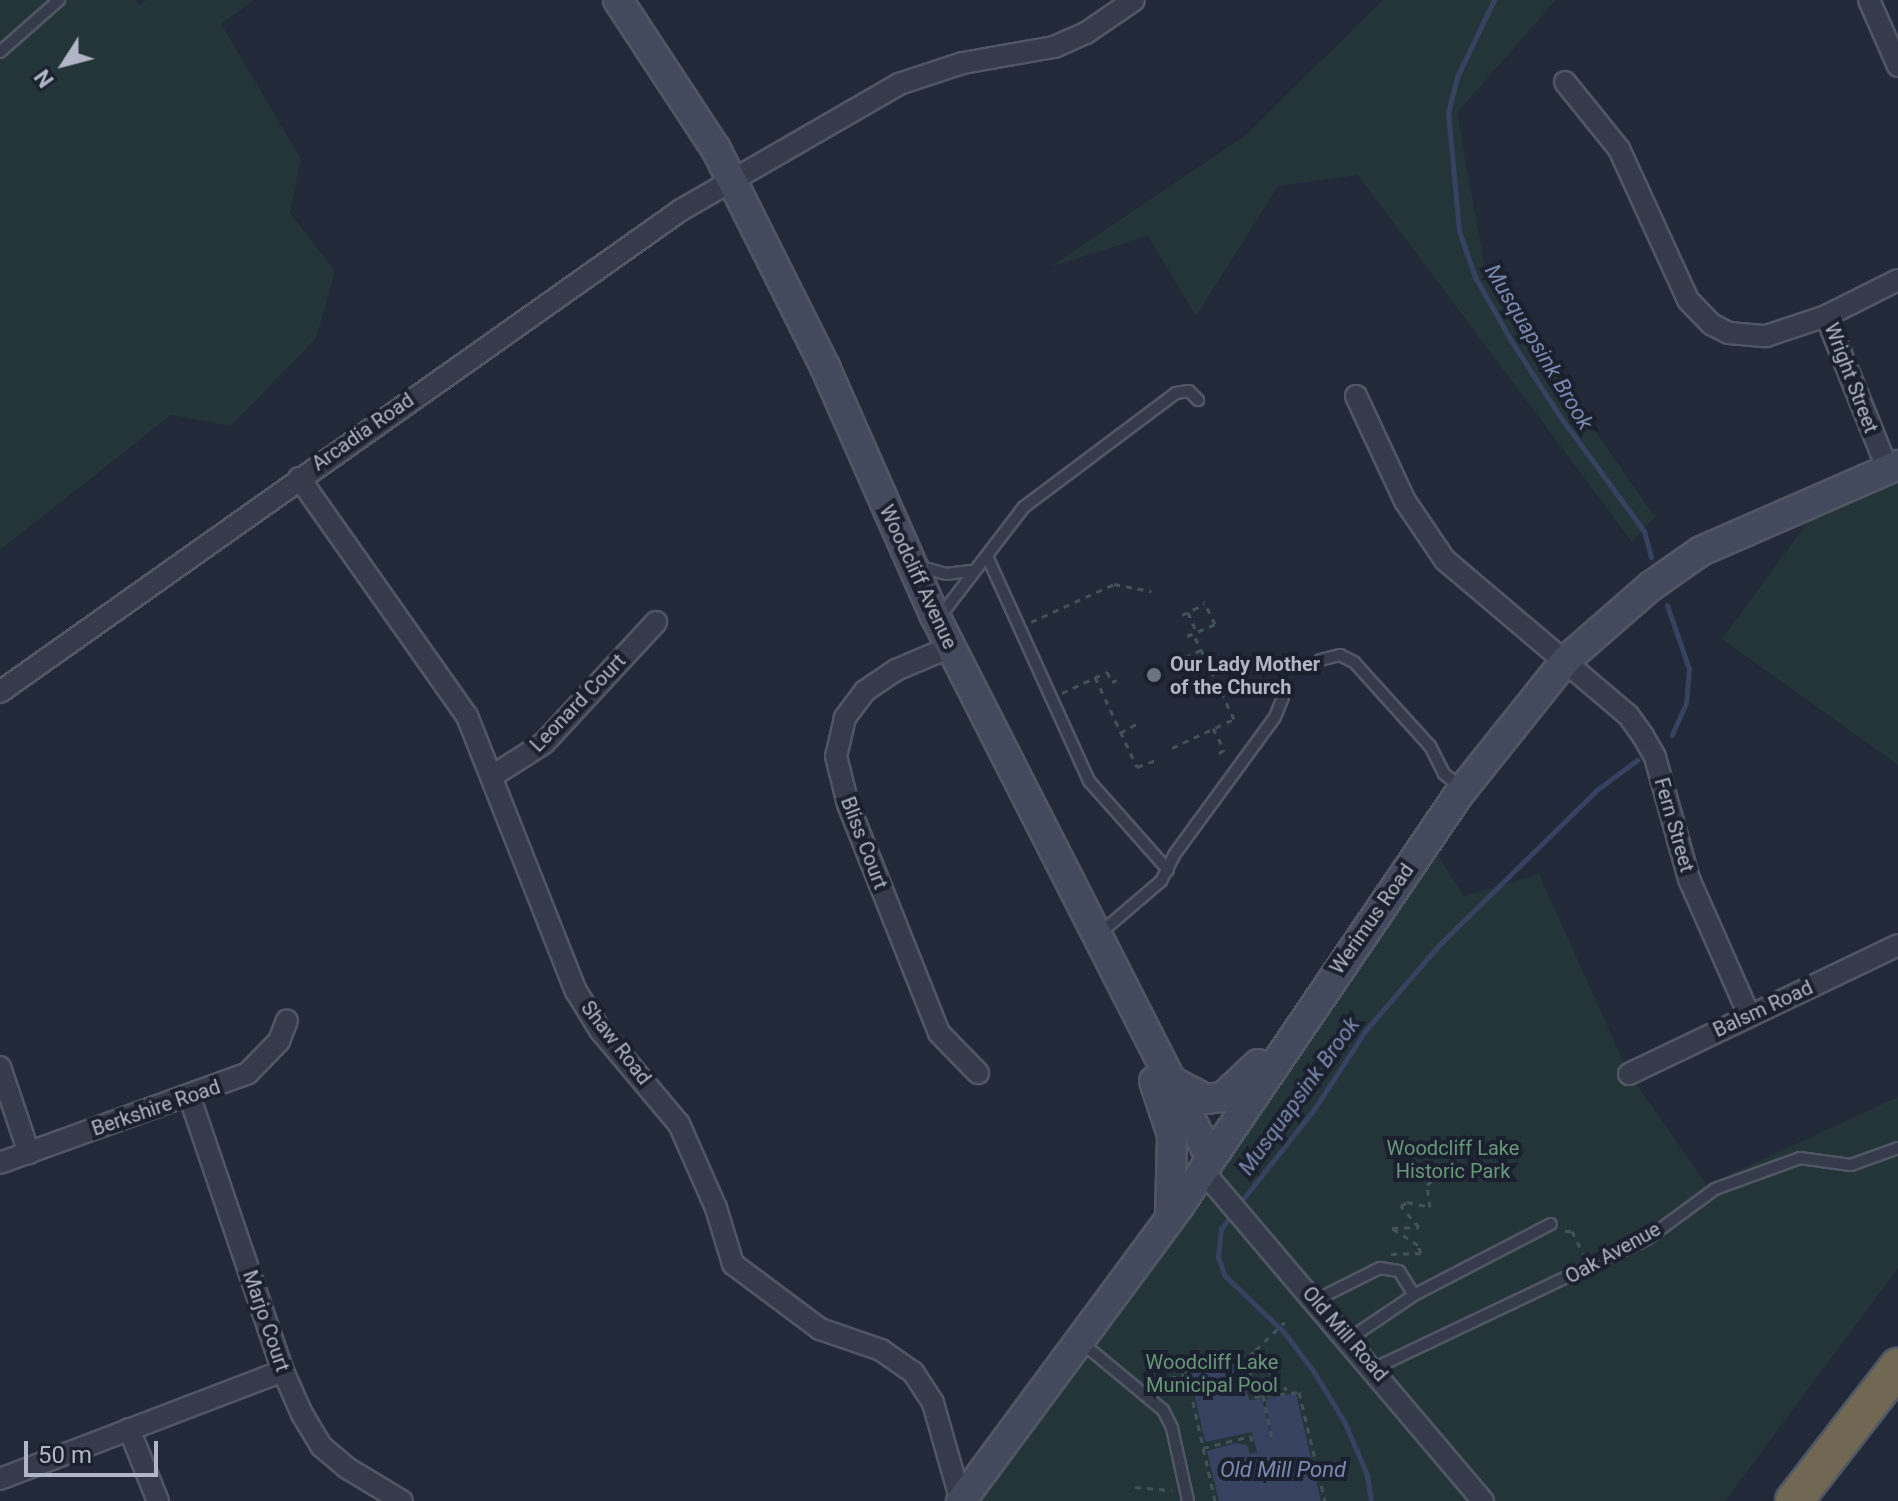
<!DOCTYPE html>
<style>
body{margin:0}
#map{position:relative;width:1898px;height:1501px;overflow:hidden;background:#222939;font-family:Roboto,sans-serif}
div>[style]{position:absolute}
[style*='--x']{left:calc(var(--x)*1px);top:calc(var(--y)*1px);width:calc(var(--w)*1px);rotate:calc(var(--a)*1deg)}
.green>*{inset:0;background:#24353a}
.water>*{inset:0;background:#364260}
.stream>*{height:5px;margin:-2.5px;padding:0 2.5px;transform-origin:2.5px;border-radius:2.5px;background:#364260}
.path>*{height:3px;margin-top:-1.5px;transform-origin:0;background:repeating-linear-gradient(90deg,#425258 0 6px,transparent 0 12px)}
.roads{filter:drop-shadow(2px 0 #505664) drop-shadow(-2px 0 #505664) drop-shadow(0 2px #505664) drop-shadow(0 -2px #505664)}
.service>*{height:10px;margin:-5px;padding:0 5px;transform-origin:5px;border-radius:5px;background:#353b4a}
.minor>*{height:20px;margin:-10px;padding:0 10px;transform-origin:10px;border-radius:10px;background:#353b4a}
.secondary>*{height:28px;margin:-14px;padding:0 14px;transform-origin:14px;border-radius:14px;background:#444a5d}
.motorway>*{height:36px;margin:-18px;padding:0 18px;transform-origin:18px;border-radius:18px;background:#706853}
.dots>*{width:22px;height:22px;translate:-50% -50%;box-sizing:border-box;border:4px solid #1b202e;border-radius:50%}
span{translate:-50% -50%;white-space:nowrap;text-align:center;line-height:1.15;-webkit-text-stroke:8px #1b202e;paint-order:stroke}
.street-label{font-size:20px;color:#b0b6c6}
.poi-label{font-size:20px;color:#b0b6c6;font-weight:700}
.left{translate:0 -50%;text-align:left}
.park-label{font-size:20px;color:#689678}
.water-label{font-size:22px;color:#7988ad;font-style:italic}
.north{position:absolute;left:24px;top:24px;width:80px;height:80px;-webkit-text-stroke:6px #1b202e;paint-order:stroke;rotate:234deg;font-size:22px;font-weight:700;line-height:32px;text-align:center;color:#b0b6c6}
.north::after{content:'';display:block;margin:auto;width:28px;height:36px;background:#b0b6c6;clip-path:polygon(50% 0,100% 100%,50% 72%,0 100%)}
.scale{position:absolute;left:24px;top:1441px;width:134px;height:36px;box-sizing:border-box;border:4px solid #b0b6c6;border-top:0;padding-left:10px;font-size:24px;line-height:28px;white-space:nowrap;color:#b0b6c6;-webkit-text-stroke:6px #1b202e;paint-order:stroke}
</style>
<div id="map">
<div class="green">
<i style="clip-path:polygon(0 0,135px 0,139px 5px,146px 0,254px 0,221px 24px,301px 159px,290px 213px,335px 271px,316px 338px,231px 426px,171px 415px,0 550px)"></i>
<i style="clip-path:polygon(1383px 0,1556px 0,1457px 113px,1486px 274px,1655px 517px,1632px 542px,1358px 175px,1278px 186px,1196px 316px,1148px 236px,1050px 267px,1246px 135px)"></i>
<i style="clip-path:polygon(1898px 465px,1898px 765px,1722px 639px,1827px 496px)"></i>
<i style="clip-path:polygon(1428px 840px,1464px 896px,1539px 874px,1629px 1074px,1707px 1185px,1898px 1097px,1898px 1268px,1725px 1501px,961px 1501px)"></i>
</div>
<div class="water">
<i style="clip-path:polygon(1240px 1362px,1249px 1400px,1262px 1399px,1272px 1439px,1265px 1399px,1296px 1393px,1321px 1501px,1219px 1501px,1207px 1451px,1236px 1443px,1247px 1445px,1250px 1454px,1257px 1452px,1252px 1432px,1205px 1442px,1190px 1374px)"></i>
</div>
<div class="stream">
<i style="--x:1494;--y:0;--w:85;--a:115.7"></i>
<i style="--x:1457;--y:77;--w:36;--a:104"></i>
<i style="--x:1448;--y:112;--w:120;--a:84.7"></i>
<i style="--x:1459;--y:231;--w:49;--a:70.8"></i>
<i style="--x:1475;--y:277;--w:75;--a:60.4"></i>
<i style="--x:1512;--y:342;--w:87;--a:57.2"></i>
<i style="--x:1559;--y:415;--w:144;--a:53.8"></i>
<i style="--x:1644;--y:531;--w:27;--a:75"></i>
<i style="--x:1667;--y:605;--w:68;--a:71"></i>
<i style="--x:1689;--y:669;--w:34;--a:95"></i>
<i style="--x:1686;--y:703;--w:35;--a:114"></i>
<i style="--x:1239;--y:1204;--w:122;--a:-51.6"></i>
<i style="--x:1315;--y:1108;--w:92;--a:-57"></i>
<i style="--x:1365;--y:1031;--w:113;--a:-49.3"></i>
<i style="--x:1439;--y:945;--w:223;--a:-44.5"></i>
<i style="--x:1598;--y:789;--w:49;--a:-36.6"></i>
<i style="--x:1233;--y:1212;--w:21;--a:125"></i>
<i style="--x:1221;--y:1229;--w:28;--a:96"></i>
<i style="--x:1218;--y:1257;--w:20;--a:70"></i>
<i style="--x:1225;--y:1276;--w:80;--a:43.5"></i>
<i style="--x:1283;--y:1331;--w:48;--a:52.7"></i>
<i style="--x:1312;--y:1369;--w:61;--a:58.4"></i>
<i style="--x:1344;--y:1421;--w:59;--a:66.9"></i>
<i style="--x:1367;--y:1475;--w:26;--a:81"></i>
</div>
<div class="path">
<i style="--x:1188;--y:612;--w:21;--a:67"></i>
<i style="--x:1182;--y:615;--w:25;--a:-26"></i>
<i style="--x:1031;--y:622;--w:91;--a:-24.6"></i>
<i style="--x:1114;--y:584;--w:38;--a:11"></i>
<i style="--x:1187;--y:636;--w:30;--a:-23"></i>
<i style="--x:1215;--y:624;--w:25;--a:-116"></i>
<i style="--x:1174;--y:663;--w:30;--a:-26"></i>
<i style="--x:1095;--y:677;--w:99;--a:65"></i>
<i style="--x:1137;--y:767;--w:20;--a:-20"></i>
<i style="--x:1209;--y:690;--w:40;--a:-23.4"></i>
<i style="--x:1062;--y:693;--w:50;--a:-25"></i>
<i style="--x:1107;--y:672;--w:11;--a:63"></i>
<i style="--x:1112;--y:682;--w:5;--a:-22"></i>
<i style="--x:1213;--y:728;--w:25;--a:63"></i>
<i style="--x:1224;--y:750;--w:9;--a:148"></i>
<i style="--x:1120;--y:733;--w:21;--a:-29"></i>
<i style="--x:1172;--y:748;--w:68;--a:-25.1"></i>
<i style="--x:1234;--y:719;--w:95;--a:-115.5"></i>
<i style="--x:1565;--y:1231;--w:7;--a:0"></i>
<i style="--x:1572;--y:1231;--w:25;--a:64"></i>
<i style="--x:1391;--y:1254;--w:30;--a:-2"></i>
<i style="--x:1421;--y:1253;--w:9;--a:-111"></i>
<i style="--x:1418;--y:1245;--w:31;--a:-147"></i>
<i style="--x:1392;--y:1228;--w:27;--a:-2"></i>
<i style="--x:1419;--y:1227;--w:28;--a:-131"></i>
<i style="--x:1401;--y:1206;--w:7;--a:-34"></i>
<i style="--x:1407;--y:1202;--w:24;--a:12"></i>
<i style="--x:1430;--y:1207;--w:22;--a:-98"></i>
<i style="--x:1427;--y:1185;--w:20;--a:-41"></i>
<i style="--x:1251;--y:1352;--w:52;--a:46.5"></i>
<i style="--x:1247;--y:1358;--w:52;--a:-43.5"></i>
<i style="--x:1160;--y:1389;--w:15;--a:-48"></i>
<i style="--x:1170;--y:1378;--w:17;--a:-13"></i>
<i style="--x:1263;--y:1395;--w:44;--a:78.2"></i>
<i style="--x:1203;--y:1448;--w:49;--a:-14"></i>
<i style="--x:1251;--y:1436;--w:5;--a:79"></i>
<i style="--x:1135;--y:1487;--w:37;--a:5"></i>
<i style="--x:1215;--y:1501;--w:134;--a:-102.5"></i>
<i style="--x:1186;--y:1370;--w:62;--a:-11.1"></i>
<i style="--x:1247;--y:1358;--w:40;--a:78"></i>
<i style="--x:1255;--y:1397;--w:44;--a:-6.5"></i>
<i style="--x:1299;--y:1392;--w:112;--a:76.6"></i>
</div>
<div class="roads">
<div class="service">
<i style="--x:0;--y:52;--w:79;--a:-41.4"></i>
<i style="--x:987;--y:556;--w:247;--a:65.6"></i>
<i style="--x:1089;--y:781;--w:119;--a:48.4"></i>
<i style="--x:918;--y:566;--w:29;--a:16"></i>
<i style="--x:946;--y:574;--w:25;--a:-7"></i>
<i style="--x:941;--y:615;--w:136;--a:-52.5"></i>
<i style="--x:1024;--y:507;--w:190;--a:-36.9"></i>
<i style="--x:1176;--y:393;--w:13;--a:-9"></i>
<i style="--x:1189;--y:391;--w:13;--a:45"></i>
<i style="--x:1320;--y:660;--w:21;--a:-14"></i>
<i style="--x:1340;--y:655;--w:16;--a:27"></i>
<i style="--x:1354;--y:662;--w:113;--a:47.9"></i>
<i style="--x:1430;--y:746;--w:31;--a:63"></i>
<i style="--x:1444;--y:774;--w:20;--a:37"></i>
<i style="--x:1099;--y:934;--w:82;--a:-40.5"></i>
<i style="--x:1161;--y:881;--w:29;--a:-63"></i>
<i style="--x:1174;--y:855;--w:171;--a:-53.8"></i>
<i style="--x:1275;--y:717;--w:22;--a:-68"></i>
<i style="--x:1316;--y:1300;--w:72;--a:-26.6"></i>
<i style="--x:1380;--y:1268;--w:19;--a:9"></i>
<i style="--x:1399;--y:1271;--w:28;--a:58"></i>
<i style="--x:1349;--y:1339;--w:78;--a:-34.1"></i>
<i style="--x:1414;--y:1295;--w:154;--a:-27.4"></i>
<i style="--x:1081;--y:1342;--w:107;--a:39.7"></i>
<i style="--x:1163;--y:1410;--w:20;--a:63"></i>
<i style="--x:1172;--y:1428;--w:75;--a:77.6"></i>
<i style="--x:1375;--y:1368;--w:301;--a:-25.4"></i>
<i style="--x:1647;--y:1239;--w:84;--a:-36.3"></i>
<i style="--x:1715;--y:1189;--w:90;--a:-20"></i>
<i style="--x:1800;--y:1158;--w:51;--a:7.8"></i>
<i style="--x:1851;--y:1165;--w:50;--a:-19.9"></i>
</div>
<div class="minor">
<i style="--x:1869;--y:0;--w:72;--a:66.3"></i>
<i style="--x:1565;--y:82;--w:86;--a:51.1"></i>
<i style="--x:1619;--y:149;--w:166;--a:65.4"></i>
<i style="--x:1688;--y:300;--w:33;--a:46"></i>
<i style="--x:1711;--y:324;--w:20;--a:27"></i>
<i style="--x:1729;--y:333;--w:37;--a:5"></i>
<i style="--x:1766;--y:336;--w:63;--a:-18.4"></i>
<i style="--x:1826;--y:316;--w:80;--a:-26.6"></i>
<i style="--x:1826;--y:316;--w:166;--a:68.1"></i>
<i style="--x:1356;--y:396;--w:116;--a:65"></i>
<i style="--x:1405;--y:501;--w:71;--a:55.9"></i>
<i style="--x:1445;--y:560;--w:240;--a:40.3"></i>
<i style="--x:1628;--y:715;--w:26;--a:54"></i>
<i style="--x:1643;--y:736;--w:24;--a:60"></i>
<i style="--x:1655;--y:757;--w:127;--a:74.4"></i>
<i style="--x:1689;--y:879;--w:149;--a:66.2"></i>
<i style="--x:299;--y:478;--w:291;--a:54.8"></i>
<i style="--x:467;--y:716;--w:296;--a:68.4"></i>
<i style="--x:576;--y:991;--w:46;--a:58.4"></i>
<i style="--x:600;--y:1030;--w:123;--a:50"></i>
<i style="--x:679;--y:1124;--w:92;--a:66.2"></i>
<i style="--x:716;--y:1208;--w:59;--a:73.1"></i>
<i style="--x:733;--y:1264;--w:109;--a:36.8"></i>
<i style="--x:820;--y:1329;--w:65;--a:19"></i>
<i style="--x:881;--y:1350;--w:39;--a:35"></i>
<i style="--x:913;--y:1372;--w:37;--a:57"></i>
<i style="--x:933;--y:1403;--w:102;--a:74.1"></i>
<i style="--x:950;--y:647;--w:59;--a:156.9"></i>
<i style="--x:896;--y:670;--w:37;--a:146"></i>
<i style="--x:865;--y:691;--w:34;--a:127"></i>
<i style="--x:845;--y:718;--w:39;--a:103"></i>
<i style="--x:836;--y:756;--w:49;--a:76"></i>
<i style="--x:848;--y:804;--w:246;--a:68.3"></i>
<i style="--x:939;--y:1033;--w:56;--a:45.7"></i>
<i style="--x:0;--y:692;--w:834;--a:-35.29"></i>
<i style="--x:681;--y:210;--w:252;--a:-30"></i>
<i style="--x:899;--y:84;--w:67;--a:-18.2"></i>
<i style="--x:963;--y:63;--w:92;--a:-10"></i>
<i style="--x:1054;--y:47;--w:35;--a:-24"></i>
<i style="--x:1086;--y:33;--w:58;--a:-34.5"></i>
<i style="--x:494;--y:775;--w:59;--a:-32.6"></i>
<i style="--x:544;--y:743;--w:165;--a:-47.2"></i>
<i style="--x:0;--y:1067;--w:91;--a:71.4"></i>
<i style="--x:1629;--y:1074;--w:298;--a:-25.6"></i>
<i style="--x:190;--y:1098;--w:288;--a:71.2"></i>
<i style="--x:283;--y:1371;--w:47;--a:66.2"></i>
<i style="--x:302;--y:1414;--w:37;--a:59"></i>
<i style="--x:321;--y:1446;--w:34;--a:40"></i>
<i style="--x:347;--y:1468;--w:64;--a:31"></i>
<i style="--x:0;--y:1163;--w:264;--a:-19.9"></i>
<i style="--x:248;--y:1073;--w:45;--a:-45.9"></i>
<i style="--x:279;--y:1041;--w:22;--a:-69"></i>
<i style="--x:1203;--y:1171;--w:433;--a:49.7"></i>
<i style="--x:129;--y:1429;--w:78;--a:68.1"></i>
<i style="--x:0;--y:1479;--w:303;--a:-20.9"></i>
</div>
<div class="secondary">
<i style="--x:618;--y:0;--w:178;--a:56.7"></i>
<i style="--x:716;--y:149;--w:244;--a:63.4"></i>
<i style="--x:825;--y:367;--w:270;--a:66.2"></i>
<i style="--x:934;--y:614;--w:611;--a:63.06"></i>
<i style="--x:1154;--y:1081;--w:57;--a:71.6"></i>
<i style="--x:1172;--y:1135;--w:81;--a:91.4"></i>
<i style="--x:1172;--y:1081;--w:38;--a:28"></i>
<i style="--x:1206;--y:1099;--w:17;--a:-7"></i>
<i style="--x:1223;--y:1097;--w:48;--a:-43.3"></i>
<i style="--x:961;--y:1501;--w:367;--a:-53.5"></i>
<i style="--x:1179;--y:1206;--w:498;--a:-55.8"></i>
<i style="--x:1459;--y:794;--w:170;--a:-51.4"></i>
<i style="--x:1565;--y:661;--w:114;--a:-41.1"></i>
<i style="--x:1651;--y:586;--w:61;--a:-35"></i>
<i style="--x:1701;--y:551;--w:215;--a:-23.6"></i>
</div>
<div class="motorway">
<i style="--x:1794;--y:1501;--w:170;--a:-52.2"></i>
</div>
</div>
<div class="dots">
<i style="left:1154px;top:675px;background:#6b7280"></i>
</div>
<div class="street-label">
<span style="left:1851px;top:378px;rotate:69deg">Wright Street</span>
<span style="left:363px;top:432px;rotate:-35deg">Arcadia Road</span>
<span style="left:918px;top:577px;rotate:65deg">Woodcliff Avenue</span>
<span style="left:578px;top:703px;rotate:-46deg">Leonard Court</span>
<span style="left:1674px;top:825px;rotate:74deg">Fern Street</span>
<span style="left:864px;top:843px;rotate:69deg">Bliss Court</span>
<span style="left:1372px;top:919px;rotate:-55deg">Werimus Road</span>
<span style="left:1763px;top:1009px;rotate:-25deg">Balsm Road</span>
<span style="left:616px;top:1043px;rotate:52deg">Shaw Road</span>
<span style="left:156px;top:1108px;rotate:-19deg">Berkshire Road</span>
<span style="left:1613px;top:1253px;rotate:-29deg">Oak Avenue</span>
<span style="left:266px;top:1321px;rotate:71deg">Marjo Court</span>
<span style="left:1345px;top:1334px;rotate:49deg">Old Mill Road</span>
</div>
<div class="poi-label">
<span class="left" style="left:1170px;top:676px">Our Lady Mother<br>of the Church</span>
</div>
<div class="park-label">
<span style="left:1453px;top:1160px">Woodcliff Lake<br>Historic Park</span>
<span style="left:1212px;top:1374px">Woodcliff Lake<br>Municipal Pool</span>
</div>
<div class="water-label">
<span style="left:1539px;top:347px;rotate:59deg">Musquapsink Brook</span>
<span style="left:1299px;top:1096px;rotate:-54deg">Musquapsink Brook</span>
<span style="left:1283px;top:1470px">Old Mill Pond</span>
</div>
<div class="north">N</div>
<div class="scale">50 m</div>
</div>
